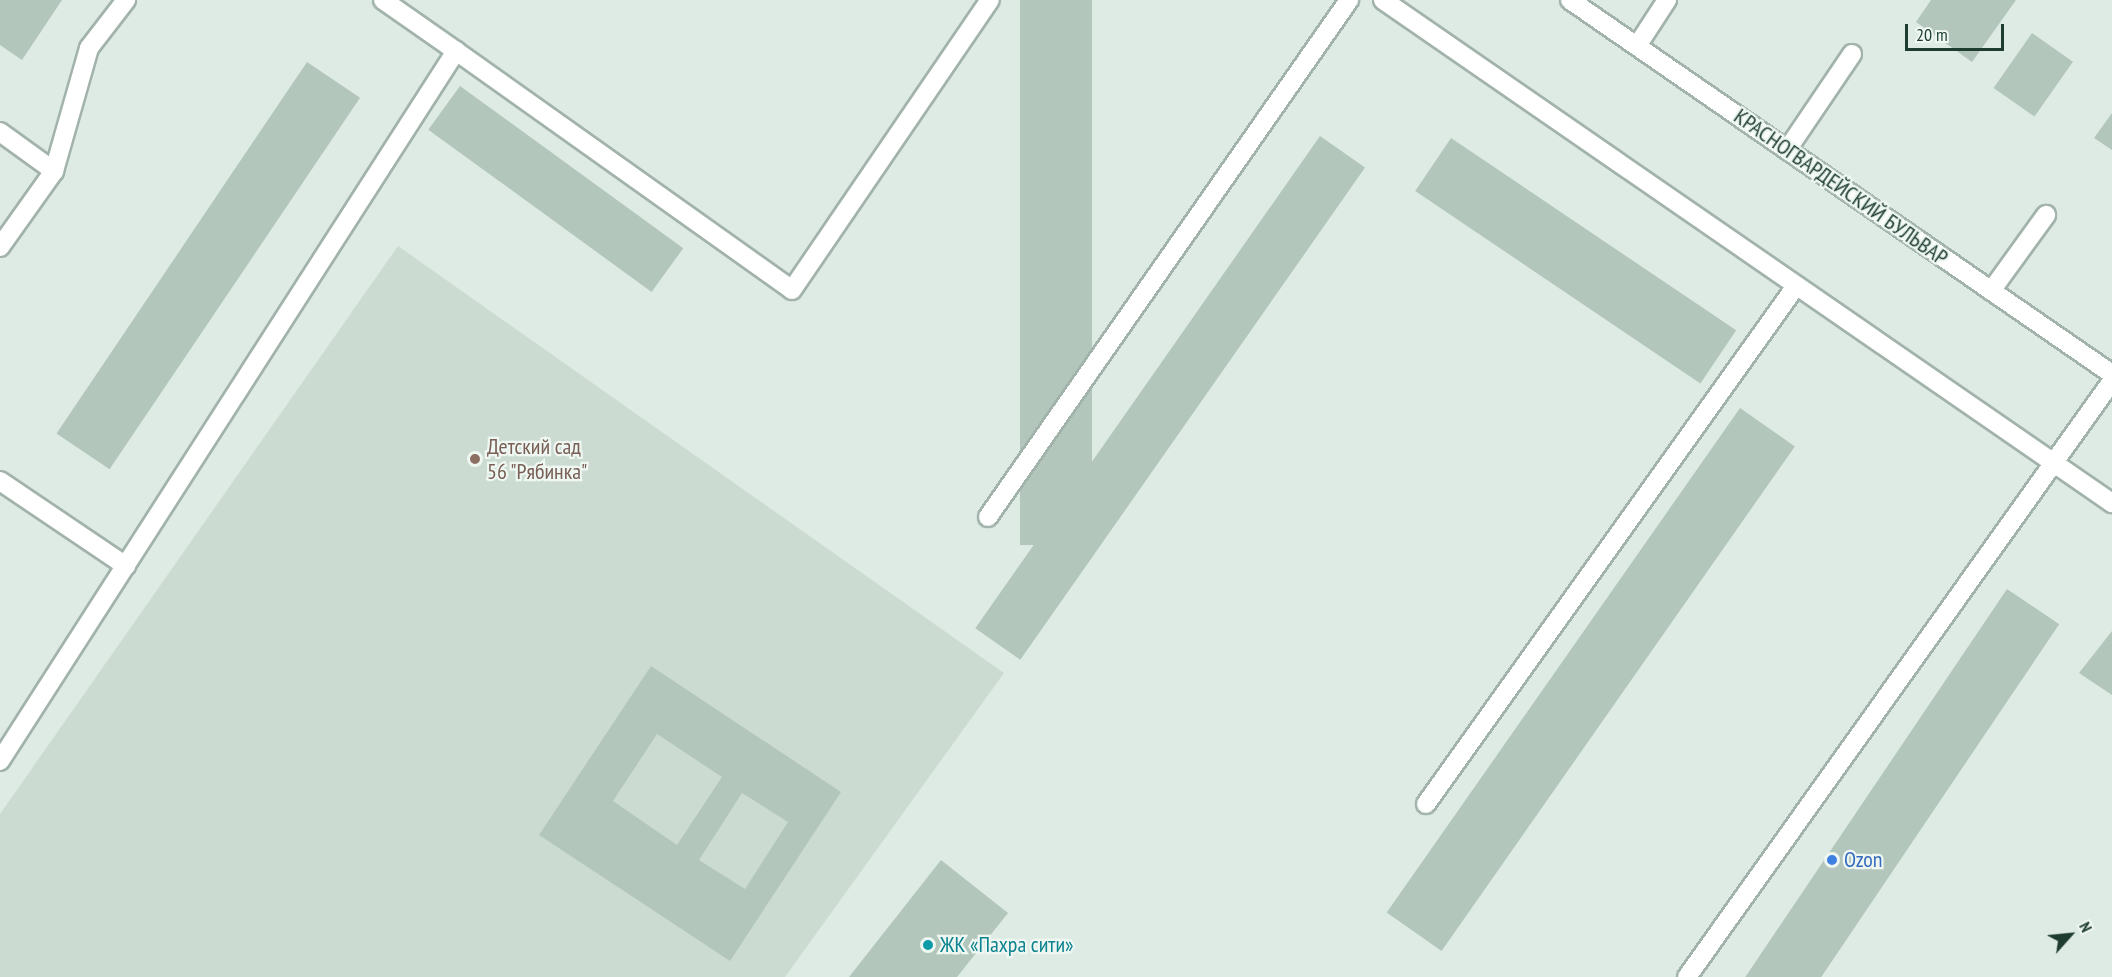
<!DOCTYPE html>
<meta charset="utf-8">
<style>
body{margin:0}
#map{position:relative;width:2112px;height:977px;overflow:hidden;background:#deebe4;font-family:"PT Sans Narrow",sans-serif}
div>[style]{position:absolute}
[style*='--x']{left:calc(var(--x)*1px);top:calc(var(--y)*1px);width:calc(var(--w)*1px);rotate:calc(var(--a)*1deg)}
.built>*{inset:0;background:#ccdbd2}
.building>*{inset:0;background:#b3c6bc;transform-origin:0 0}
.roads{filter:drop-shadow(2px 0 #a1b3aa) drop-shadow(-2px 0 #a1b3aa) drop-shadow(0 2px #a1b3aa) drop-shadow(0 -2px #a1b3aa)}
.lane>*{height:18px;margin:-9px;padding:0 9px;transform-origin:9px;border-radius:9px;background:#fff}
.secondary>*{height:18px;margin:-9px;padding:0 9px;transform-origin:9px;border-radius:9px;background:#fff}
.dots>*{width:16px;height:16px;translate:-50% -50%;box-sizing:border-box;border:3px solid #eef7f2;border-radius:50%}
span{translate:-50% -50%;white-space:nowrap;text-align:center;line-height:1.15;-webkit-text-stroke:4.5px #eef7f2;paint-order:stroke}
.street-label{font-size:22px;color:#1e3c30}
.education-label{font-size:22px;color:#785e54}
.left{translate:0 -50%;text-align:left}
.shop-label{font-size:22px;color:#366cbe}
.culture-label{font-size:22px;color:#0d838f}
.north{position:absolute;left:2040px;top:905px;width:60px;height:60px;-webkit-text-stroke:4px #eef7f2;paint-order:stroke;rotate:63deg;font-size:16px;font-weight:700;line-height:24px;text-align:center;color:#1e3c30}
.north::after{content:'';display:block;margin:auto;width:21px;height:27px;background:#1e3c30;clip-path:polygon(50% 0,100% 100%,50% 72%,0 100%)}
.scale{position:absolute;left:1905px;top:24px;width:99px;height:27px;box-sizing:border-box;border:3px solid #1e3c30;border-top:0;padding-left:8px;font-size:18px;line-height:21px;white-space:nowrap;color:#1e3c30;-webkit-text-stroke:4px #eef7f2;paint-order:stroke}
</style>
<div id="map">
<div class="built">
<i style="clip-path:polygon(398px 246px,1004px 673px,785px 977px,0 977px,0 814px)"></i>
</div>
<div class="building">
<i style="clip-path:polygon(0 0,62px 0,22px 60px,0 45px)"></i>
<i style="left:1020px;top:0;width:72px;height:545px"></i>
<i style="clip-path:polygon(1931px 0,2016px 0,1972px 62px,1916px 22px)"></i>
<i style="left:2032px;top:33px;width:50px;height:67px;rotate:35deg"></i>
<i style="left:307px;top:62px;width:64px;height:448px;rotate:34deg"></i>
<i style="left:460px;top:86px;width:276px;height:54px;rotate:36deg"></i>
<i style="clip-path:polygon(2112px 113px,2112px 150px,2094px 138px)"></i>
<i style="left:1320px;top:136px;width:55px;height:601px;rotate:35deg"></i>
<i style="left:1451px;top:138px;width:344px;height:64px;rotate:34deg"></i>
<i style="left:1740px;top:408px;width:67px;height:616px;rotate:35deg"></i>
<i style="left:2007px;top:589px;width:63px;height:470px;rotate:34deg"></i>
<i style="clip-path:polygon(2112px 631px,2112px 695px,2079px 673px)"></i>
<i style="clip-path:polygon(evenodd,651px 666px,841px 792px,730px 961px,539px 835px,651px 666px,657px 734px,722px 777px,677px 845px,613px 801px,657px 734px,651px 666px,742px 793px,788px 822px,745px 889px,699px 860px,742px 793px)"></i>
<i style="clip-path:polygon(941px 860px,1008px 913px,957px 977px,849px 977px)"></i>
</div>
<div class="roads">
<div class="lane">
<i style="--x:383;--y:0;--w:89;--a:34.9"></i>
<i style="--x:1383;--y:0;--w:886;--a:34.61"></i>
<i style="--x:1637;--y:46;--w:55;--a:-56.9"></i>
<i style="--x:0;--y:132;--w:67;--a:35.8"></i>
<i style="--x:54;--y:171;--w:128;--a:-74.1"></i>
<i style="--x:89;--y:48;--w:61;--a:-52.4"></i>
<i style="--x:1787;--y:150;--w:116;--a:-55.9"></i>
<i style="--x:0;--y:247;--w:93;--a:-54.6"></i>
<i style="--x:1991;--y:291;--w:94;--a:-54.1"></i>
<i style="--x:0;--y:481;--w:152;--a:34"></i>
<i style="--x:988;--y:517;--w:631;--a:-55.07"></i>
<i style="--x:0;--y:761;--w:844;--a:-57.29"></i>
<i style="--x:456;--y:51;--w:412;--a:35.4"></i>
<i style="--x:792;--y:290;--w:351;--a:-55.7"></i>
<i style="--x:1426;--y:804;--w:637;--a:-54.46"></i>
<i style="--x:1687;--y:977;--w:732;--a:-54.51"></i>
</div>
<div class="secondary">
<i style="--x:1570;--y:0;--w:659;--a:34.61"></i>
</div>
</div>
<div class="dots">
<i style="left:475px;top:459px;background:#8d6e63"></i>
<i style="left:1832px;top:860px;background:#3f7fe0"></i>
<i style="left:928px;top:945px;background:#0f9aa8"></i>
</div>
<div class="street-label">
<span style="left:1841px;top:187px;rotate:35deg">КРАСНОГВАРДЕЙСКИЙ БУЛЬВАР</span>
</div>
<div class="education-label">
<span class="left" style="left:487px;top:459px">Детский сад<br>56 "Рябинка"</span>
</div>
<div class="shop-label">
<span class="left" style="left:1844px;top:860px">Ozon</span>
</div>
<div class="culture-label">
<span class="left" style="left:940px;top:945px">ЖК «Пахра сити»</span>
</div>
<div class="north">N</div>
<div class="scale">20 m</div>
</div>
